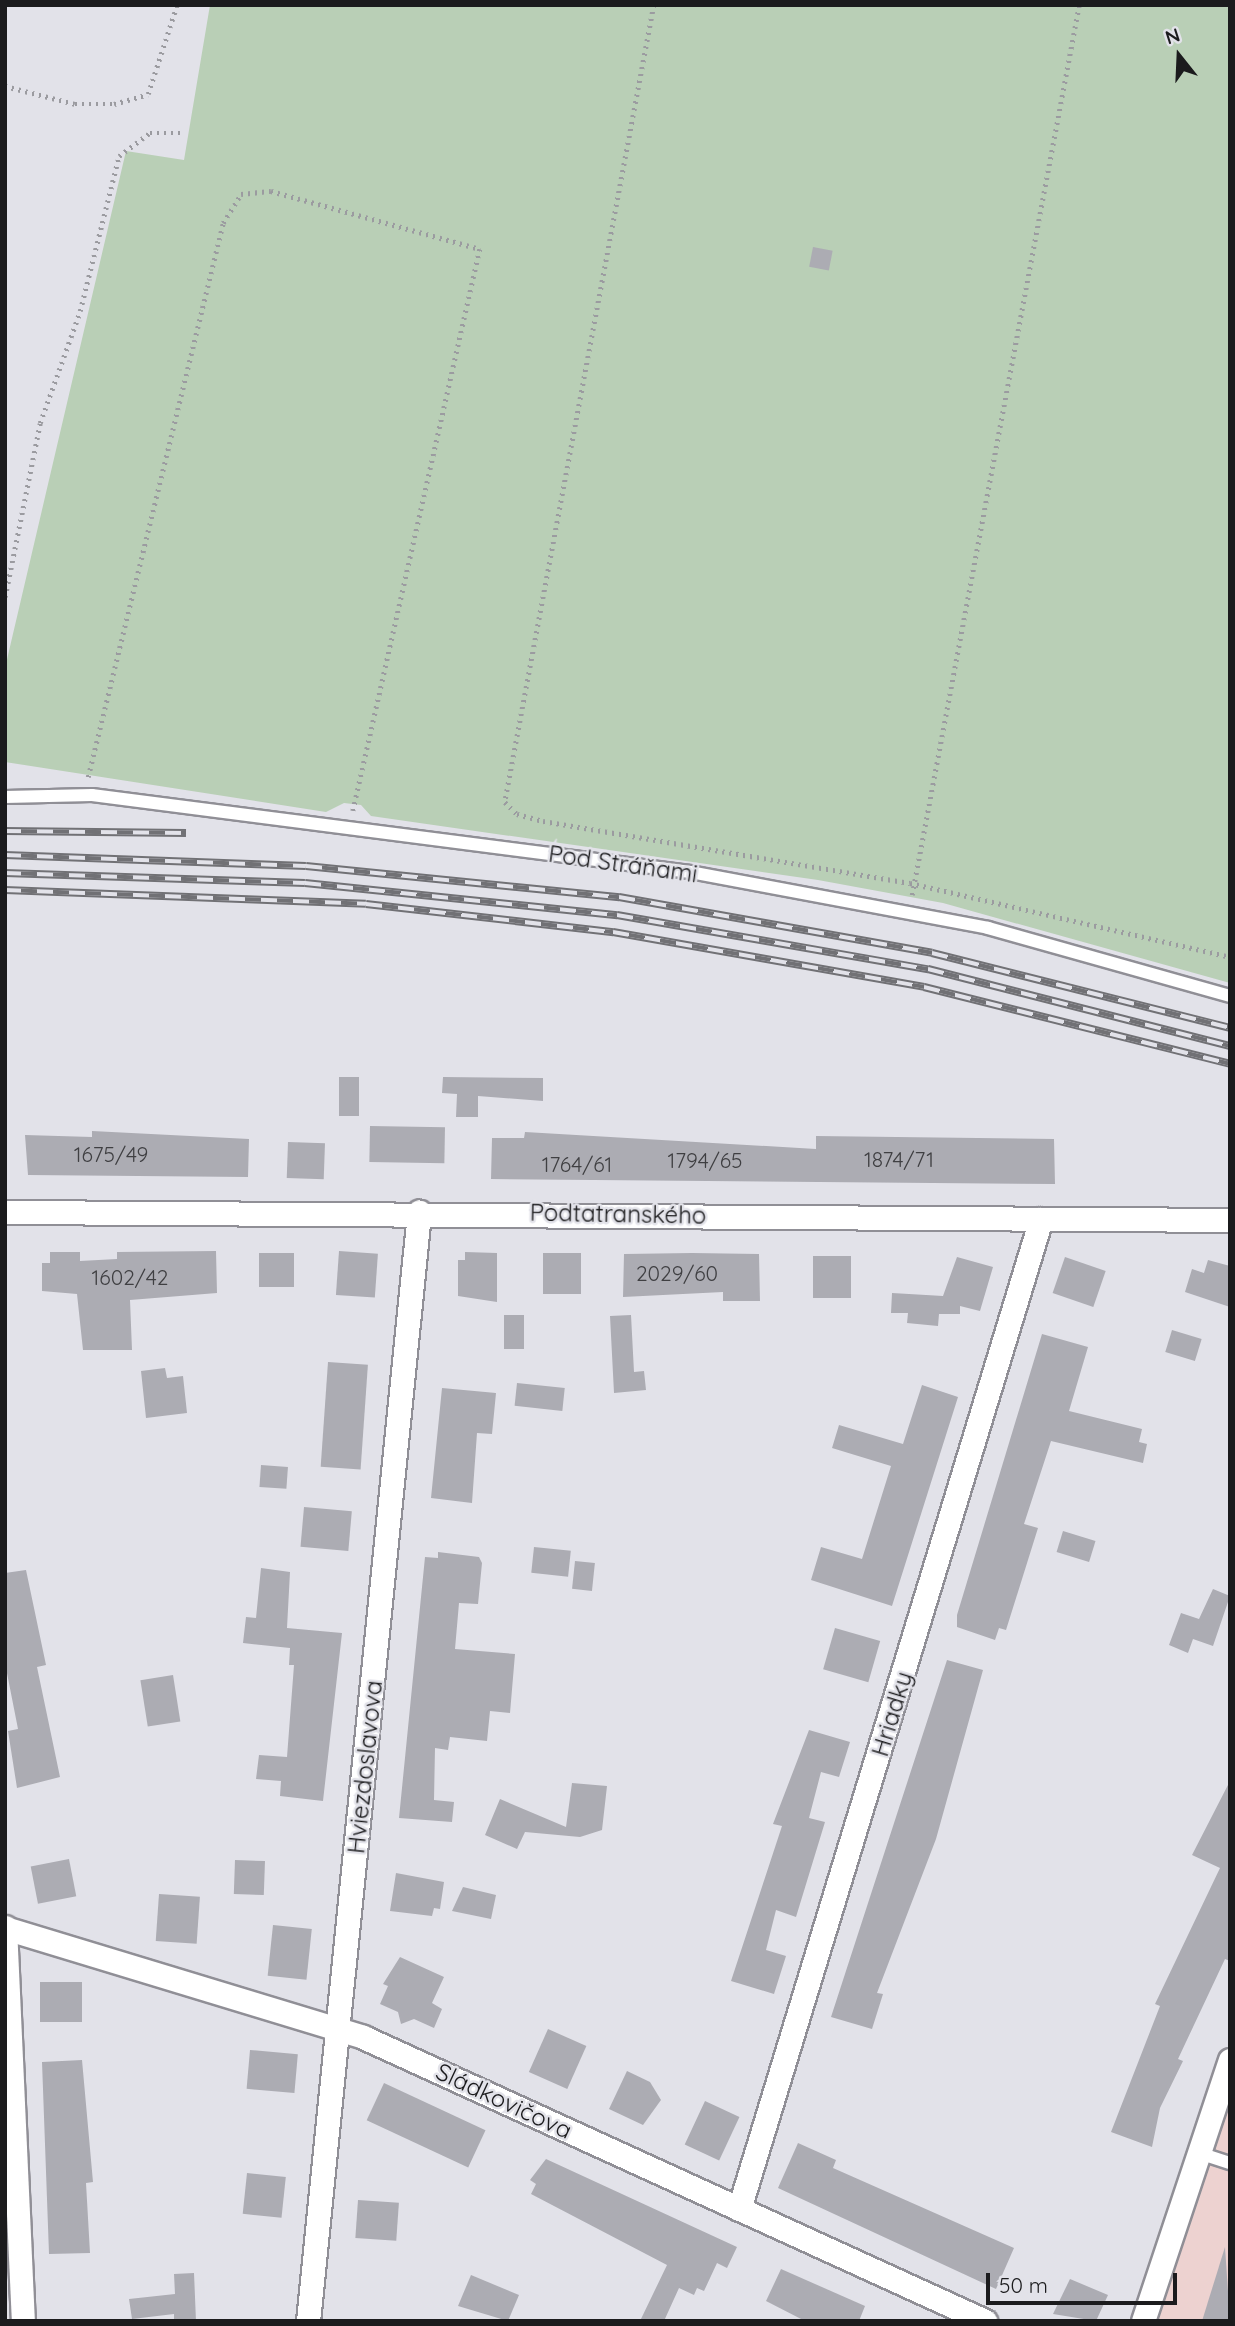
<!DOCTYPE html>
<meta charset="utf-8">
<style>
body{margin:0}
#map{position:relative;width:1235px;height:2326px;overflow:hidden;background:#e2e2e9;font-family:Quicksand,sans-serif}
div>[style]{position:absolute}
[style*='--x']{left:calc(var(--x)*1px);top:calc(var(--y)*1px);width:calc(var(--w)*1px);rotate:calc(var(--a)*1deg)}
.industrial>*{inset:0;background:#edd2d0}
.green>*{inset:0;background:#b9cfb6}
.building>*{inset:0;background:#acacb3;transform-origin:0 0}
.path>*{height:4.5px;margin-top:-2.25px;transform-origin:0;background:repeating-linear-gradient(90deg,#9b9ba0 0 2px,transparent 0 7px)}
.roads{filter:drop-shadow(2px 0 #908f96) drop-shadow(-2px 0 #908f96) drop-shadow(0 2px #908f96) drop-shadow(0 -2px #908f96)}
.service>*{height:12px;margin:-6px;padding:0 6px;transform-origin:6px;border-radius:6px;background:#fff}
.minor>*{height:23px;margin:-11.5px;padding:0 11.5px;transform-origin:11.5px;border-radius:11.5px;background:#fff}
.rail>*{height:8px;margin-top:-4px;transform-origin:0;background:repeating-linear-gradient(90deg,#e2e2e9 0 16px,#717175 0 32px);box-sizing:border-box;border-block:2px solid #717175}
span{translate:-50% -50%;white-space:nowrap;text-align:center;line-height:1.15;-webkit-text-stroke:5px #e2e2e9;paint-order:stroke}
.number-label{font-size:21px;color:#3f3f42}
.number-label span{-webkit-text-stroke-width:0}
.street-label{font-size:24px;color:#1b1b1d}
.frame{position:absolute;inset:0;border:7px solid #1b1b1d;pointer-events:none}
.north{position:absolute;left:1144px;top:21px;width:70px;height:70px;-webkit-text-stroke:5px #e2e2e9;paint-order:stroke;rotate:342deg;font-size:19px;font-weight:700;line-height:28px;text-align:center;color:#1b1b1d}
.north::after{content:'';display:block;margin:auto;width:24px;height:32px;background:#1b1b1d;clip-path:polygon(50% 0,100% 100%,50% 72%,0 100%)}
.scale{position:absolute;left:986px;top:2273px;width:191px;height:32px;box-sizing:border-box;border:4px solid #1b1b1d;border-top:0;padding-left:9px;font-size:21px;line-height:24px;white-space:nowrap;color:#1b1b1d;-webkit-text-stroke:5px #e2e2e9;paint-order:stroke}
</style>
<div id="map">
<div class="industrial">
<i style="clip-path:polygon(1230px 2098px,1230px 2321px,1157px 2321px,1220px 2123px)"></i>
</div>
<div class="green">
<i style="clip-path:polygon(210px 5px,1230px 5px,1230px 983px,943px 903px,818px 880px,371px 816px,361px 805px,344px 803px,326px 812px,5px 762px,5px 668px,126px 151px,184px 160px)"></i>
</div>
<div class="building">
<i style="left:813px;top:247px;width:20px;height:20px;rotate:11deg"></i>
<i style="left:359px;top:1077px;width:39px;height:20px;rotate:90deg"></i>
<i style="clip-path:polygon(443px 1077px,543px 1078px,543px 1101px,478px 1096px,478px 1117px,456px 1117px,457px 1094px,442px 1093px)"></i>
<i style="left:370px;top:1126px;width:75px;height:36px;rotate:1deg"></i>
<i style="clip-path:polygon(92px 1131px,249px 1139px,248px 1177px,28px 1175px,25px 1135px,92px 1137px)"></i>
<i style="clip-path:polygon(525px 1132px,816px 1149px,816px 1136px,1054px 1139px,1055px 1184px,491px 1179px,492px 1138px,524px 1138px)"></i>
<i style="left:288px;top:1142px;width:37px;height:36px;rotate:2deg"></i>
<i style="clip-path:polygon(216px 1251px,217px 1293px,130px 1300px,132px 1350px,83px 1350px,77px 1294px,42px 1291px,42px 1263px,50px 1263px,50px 1252px,80px 1252px,80px 1261px,117px 1259px,117px 1252px)"></i>
<i style="left:339px;top:1251px;width:39px;height:44px;rotate:4deg"></i>
<i style="clip-path:polygon(465px 1252px,497px 1253px,497px 1302px,458px 1296px,458px 1260px,465px 1260px)"></i>
<i style="left:259px;top:1253px;width:35px;height:34px"></i>
<i style="left:543px;top:1253px;width:38px;height:41px"></i>
<i style="clip-path:polygon(692px 1253px,759px 1254px,760px 1301px,723px 1301px,723px 1292px,623px 1297px,624px 1254px)"></i>
<i style="left:813px;top:1256px;width:38px;height:42px"></i>
<i style="clip-path:polygon(957px 1257px,993px 1267px,980px 1311px,960px 1306px,960px 1314px,939px 1314px,938px 1326px,907px 1323px,908px 1313px,891px 1313px,892px 1293px,943px 1296px)"></i>
<i style="left:1065px;top:1257px;width:43px;height:38px;rotate:19deg"></i>
<i style="clip-path:polygon(1208px 1260px,1230px 1266px,1230px 1307px,1185px 1292px,1192px 1269px,1204px 1273px)"></i>
<i style="left:504px;top:1315px;width:20px;height:34px"></i>
<i style="clip-path:polygon(631px 1315px,634px 1372px,644px 1371px,646px 1390px,614px 1393px,610px 1316px)"></i>
<i style="left:1172px;top:1330px;width:31px;height:23px;rotate:17deg"></i>
<i style="clip-path:polygon(1042px 1334px,1088px 1347px,1069px 1411px,1142px 1429px,1139px 1442px,1147px 1444px,1143px 1463px,1051px 1441px,1024px 1524px,1038px 1528px,1006px 1630px,999px 1628px,995px 1640px,957px 1627px,957px 1615px)"></i>
<i style="left:328px;top:1362px;width:40px;height:105px;rotate:4deg"></i>
<i style="clip-path:polygon(165px 1368px,167px 1378px,183px 1376px,187px 1413px,146px 1418px,141px 1371px)"></i>
<i style="left:517px;top:1383px;width:48px;height:23px;rotate:6deg"></i>
<i style="clip-path:polygon(922px 1385px,958px 1397px,892px 1606px,811px 1580px,821px 1547px,862px 1559px,891px 1466px,832px 1448px,839px 1425px,903px 1444px)"></i>
<i style="clip-path:polygon(442px 1388px,496px 1393px,492px 1434px,477px 1433px,472px 1503px,431px 1498px)"></i>
<i style="left:261px;top:1465px;width:27px;height:22px;rotate:4deg"></i>
<i style="left:304px;top:1507px;width:48px;height:40px;rotate:5deg"></i>
<i style="left:1063px;top:1531px;width:34px;height:22px;rotate:17deg"></i>
<i style="left:534px;top:1547px;width:37px;height:26px;rotate:6deg"></i>
<i style="clip-path:polygon(438px 1552px,479px 1557px,482px 1563px,478px 1604px,459px 1603px,455px 1649px,515px 1654px,510px 1713px,490px 1711px,487px 1741px,450px 1737px,448px 1750px,435px 1748px,434px 1800px,454px 1802px,452px 1822px,399px 1818px,425px 1557px,438px 1558px)"></i>
<i style="left:575px;top:1561px;width:20px;height:28px;rotate:6deg"></i>
<i style="clip-path:polygon(261px 1568px,290px 1572px,287px 1628px,342px 1633px,323px 1801px,280px 1796px,281px 1781px,256px 1779px,259px 1755px,287px 1757px,294px 1665px,289px 1665px,290px 1648px,243px 1643px,246px 1617px,256px 1618px)"></i>
<i style="clip-path:polygon(26px 1570px,46px 1665px,37px 1667px,60px 1777px,17px 1788px,8px 1731px,18px 1729px,5px 1663px,5px 1573px)"></i>
<i style="clip-path:polygon(1213px 1589px,1230px 1596px,1213px 1646px,1193px 1639px,1188px 1653px,1169px 1645px,1181px 1613px,1199px 1619px)"></i>
<i style="left:835px;top:1628px;width:47px;height:43px;rotate:16deg"></i>
<i style="clip-path:polygon(947px 1660px,983px 1670px,936px 1839px,877px 1993px,883px 1994px,872px 2029px,831px 2017px)"></i>
<i style="left:173px;top:1675px;width:47px;height:33px;rotate:81deg"></i>
<i style="clip-path:polygon(809px 1730px,850px 1742px,839px 1777px,821px 1772px,809px 1818px,825px 1822px,796px 1917px,776px 1910px,766px 1950px,786px 1956px,774px 1994px,731px 1981px,782px 1826px,773px 1824px)"></i>
<i style="clip-path:polygon(1230px 1781px,1230px 1961px,1225px 1959px,1178px 2059px,1183px 2061px,1160px 2108px,1152px 2147px,1111px 2132px,1160px 2006px,1155px 2004px,1220px 1868px,1192px 1855px)"></i>
<i style="clip-path:polygon(572px 1783px,607px 1786px,602px 1830px,580px 1837px,525px 1832px,517px 1849px,485px 1835px,500px 1799px,566px 1827px)"></i>
<i style="left:69px;top:1859px;width:38px;height:39px;rotate:79deg"></i>
<i style="left:235px;top:1860px;width:30px;height:34px;rotate:2deg"></i>
<i style="clip-path:polygon(396px 1873px,444px 1882px,440px 1909px,434px 1908px,432px 1916px,390px 1911px)"></i>
<i style="clip-path:polygon(463px 1887px,496px 1895px,491px 1919px,452px 1911px)"></i>
<i style="left:159px;top:1894px;width:41px;height:47px;rotate:4deg"></i>
<i style="left:273px;top:1925px;width:39px;height:51px;rotate:6deg"></i>
<i style="clip-path:polygon(400px 1957px,444px 1977px,432px 2003px,442px 2009px,434px 2028px,414px 2019px,401px 2024px,398px 2012px,380px 2004px,388px 1986px,383px 1984px)"></i>
<i style="left:82px;top:1982px;width:40px;height:42px;rotate:90deg"></i>
<i style="left:548px;top:2029px;width:42px;height:47px;rotate:24deg"></i>
<i style="left:250px;top:2050px;width:48px;height:39px;rotate:5deg"></i>
<i style="clip-path:polygon(82px 2060px,93px 2182px,86px 2183px,90px 2253px,49px 2254px,42px 2062px)"></i>
<i style="clip-path:polygon(627px 2071px,650px 2082px,661px 2100px,643px 2125px,609px 2109px)"></i>
<i style="left:384px;top:2083px;width:112px;height:41px;rotate:25deg"></i>
<i style="left:705px;top:2101px;width:38px;height:48px;rotate:25deg"></i>
<i style="clip-path:polygon(798px 2143px,836px 2160px,833px 2168px,1014px 2248px,996px 2289px,778px 2188px)"></i>
<i style="clip-path:polygon(546px 2159px,737px 2247px,727px 2268px,717px 2263px,704px 2291px,697px 2288px,694px 2295px,679px 2288px,664px 2321px,640px 2321px,667px 2265px,531px 2194px,536px 2184px,530px 2180px)"></i>
<i style="left:247px;top:2173px;width:39px;height:41px;rotate:6deg"></i>
<i style="left:358px;top:2200px;width:41px;height:38px;rotate:4deg"></i>
<i style="clip-path:polygon(1225px 2247px,1230px 2321px,1202px 2321px)"></i>
<i style="clip-path:polygon(781px 2269px,865px 2306px,859px 2321px,805px 2321px,766px 2301px)"></i>
<i style="clip-path:polygon(194px 2273px,196px 2321px,174px 2321px,174px 2314px,132px 2319px,129px 2299px,175px 2294px,174px 2274px)"></i>
<i style="clip-path:polygon(471px 2275px,519px 2295px,508px 2321px,458px 2306px)"></i>
<i style="clip-path:polygon(1070px 2279px,1108px 2295px,1096px 2321px,1053px 2314px)"></i>
</div>
<div class="path">
<i style="--x:654;--y:5;--w:811;--a:100.59"></i>
<i style="--x:505;--y:802;--w:17;--a:45"></i>
<i style="--x:517;--y:814;--w:27;--a:15"></i>
<i style="--x:543;--y:821;--w:372;--a:9.6"></i>
<i style="--x:910;--y:883;--w:328;--a:13"></i>
<i style="--x:5;--y:86;--w:72;--a:14.4"></i>
<i style="--x:75;--y:104;--w:39;--a:0"></i>
<i style="--x:114;--y:104;--w:35;--a:-16"></i>
<i style="--x:148;--y:94;--w:94;--a:-72"></i>
<i style="--x:5;--y:597;--w:177;--a:-78.6"></i>
<i style="--x:40;--y:423;--w:119;--a:-70.3"></i>
<i style="--x:80;--y:311;--w:160;--a:-75.9"></i>
<i style="--x:119;--y:156;--w:39;--a:-37"></i>
<i style="--x:150;--y:133;--w:35;--a:0"></i>
<i style="--x:88;--y:777;--w:570;--a:-76.3"></i>
<i style="--x:223;--y:223;--w:34;--a:-58"></i>
<i style="--x:241;--y:194;--w:30;--a:-6"></i>
<i style="--x:271;--y:191;--w:217;--a:15.5"></i>
<i style="--x:480;--y:249;--w:576;--a:102.73"></i>
<i style="--x:912;--y:895;--w:906;--a:-79.37"></i>
</div>
<div class="roads">
<div class="service">
<i style="--x:5;--y:797;--w:87;--a:-1.3"></i>
<i style="--x:92;--y:795;--w:603;--a:7.34"></i>
<i style="--x:690;--y:872;--w:303;--a:10.6"></i>
<i style="--x:988;--y:928;--w:251;--a:15.7"></i>
<i style="--x:1199;--y:2153;--w:33;--a:18"></i>
</div>
<div class="minor">
<i style="--x:5;--y:1212;--w:1225;--a:0.37"></i>
<i style="--x:5;--y:1927;--w:394;--a:87.4"></i>
<i style="--x:5;--y:1928;--w:374;--a:16.9"></i>
<i style="--x:363;--y:2037;--w:684;--a:24.54"></i>
<i style="--x:739;--y:2209;--w:1035;--a:-73.04"></i>
<i style="--x:308;--y:2321;--w:1115;--a:-84.28"></i>
<i style="--x:1143;--y:2321;--w:275;--a:-71.6"></i>
</div>
</div>
<div class="rail">
<i style="--x:5;--y:831;--w:181;--a:0.6"></i>
<i style="--x:5;--y:855;--w:301;--a:2.1"></i>
<i style="--x:306;--y:866;--w:315;--a:5.7"></i>
<i style="--x:619;--y:897;--w:318;--a:10.1"></i>
<i style="--x:932;--y:953;--w:307;--a:14.1"></i>
<i style="--x:5;--y:873;--w:300;--a:1.9"></i>
<i style="--x:305;--y:883;--w:314;--a:5.9"></i>
<i style="--x:617;--y:915;--w:316;--a:9.9"></i>
<i style="--x:928;--y:969;--w:312;--a:14.3"></i>
<i style="--x:5;--y:890;--w:361;--a:2.2"></i>
<i style="--x:366;--y:904;--w:249;--a:6.5"></i>
<i style="--x:613;--y:932;--w:316;--a:10"></i>
<i style="--x:924;--y:987;--w:316;--a:14.1"></i>
</div>
<div class="number-label">
<span style="left:111px;top:1154px">1675/49</span>
<span style="left:899px;top:1159px">1874/71</span>
<span style="left:705px;top:1160px">1794/65</span>
<span style="left:577px;top:1164px">1764/61</span>
<span style="left:677px;top:1273px">2029/60</span>
<span style="left:130px;top:1277px">1602/42</span>
</div>
<div class="street-label">
<span style="left:623px;top:864px;rotate:8deg">Pod Stráňami</span>
<span style="left:618px;top:1214px;rotate:1deg">Podtatranského</span>
<span style="left:892px;top:1714px;rotate:-73deg">Hriadky</span>
<span style="left:365px;top:1767px;rotate:-84deg">Hviezdoslavova</span>
<span style="left:504px;top:2101px;rotate:25deg">Sládkovičova</span>
</div>
<div class="frame"></div>
<div class="north">N</div>
<div class="scale">50 m</div>
</div>
